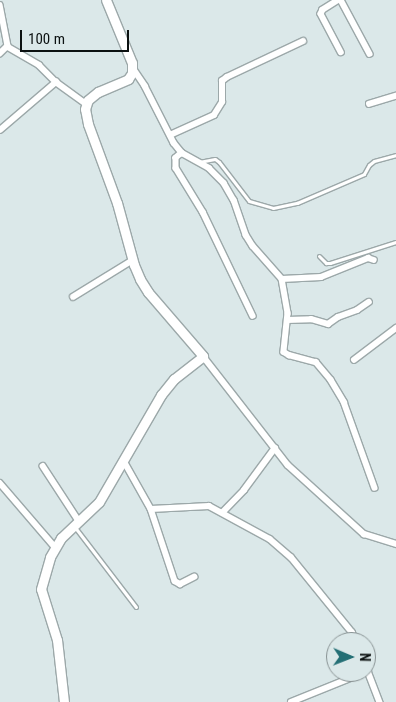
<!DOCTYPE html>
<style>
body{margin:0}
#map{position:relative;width:396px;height:702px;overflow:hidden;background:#dbe8e9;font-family:"Roboto Condensed",sans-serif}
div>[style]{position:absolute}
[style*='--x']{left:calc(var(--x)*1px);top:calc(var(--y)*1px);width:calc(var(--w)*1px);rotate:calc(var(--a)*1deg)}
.roads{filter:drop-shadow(1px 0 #9ca8a9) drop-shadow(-1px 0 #9ca8a9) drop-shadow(0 1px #9ca8a9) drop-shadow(0 -1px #9ca8a9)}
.lane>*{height:3px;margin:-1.5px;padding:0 1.5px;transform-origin:1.5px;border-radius:1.5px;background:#fff}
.street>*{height:5.5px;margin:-2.75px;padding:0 2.75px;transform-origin:2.75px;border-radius:2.75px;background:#fff}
.secondary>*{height:9px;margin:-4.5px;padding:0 4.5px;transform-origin:4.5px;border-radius:4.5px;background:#fff}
span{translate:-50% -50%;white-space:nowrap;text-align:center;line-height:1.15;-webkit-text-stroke:4px #dbe8e9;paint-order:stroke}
.north{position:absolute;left:326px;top:632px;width:50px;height:50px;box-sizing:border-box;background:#dbe8e9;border:1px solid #889293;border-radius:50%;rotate:91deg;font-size:14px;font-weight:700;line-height:20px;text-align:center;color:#0c1111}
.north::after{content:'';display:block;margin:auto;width:18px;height:22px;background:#246f75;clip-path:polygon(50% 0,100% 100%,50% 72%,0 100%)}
.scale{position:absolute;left:20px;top:30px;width:109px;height:22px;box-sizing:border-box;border:2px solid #0c1111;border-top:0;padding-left:6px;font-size:15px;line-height:18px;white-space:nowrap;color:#0c1111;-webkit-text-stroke:4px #dbe8e9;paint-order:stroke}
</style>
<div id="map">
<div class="roads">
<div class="lane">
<i style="--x:199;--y:162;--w:16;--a:-11"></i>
<i style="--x:215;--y:159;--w:5;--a:37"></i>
<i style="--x:219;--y:162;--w:49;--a:52.4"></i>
<i style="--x:249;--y:201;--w:25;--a:16"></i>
<i style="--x:273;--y:208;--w:25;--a:-12"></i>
<i style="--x:297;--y:203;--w:73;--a:-23.4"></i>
<i style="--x:364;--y:174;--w:10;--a:-61"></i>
<i style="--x:369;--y:165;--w:6;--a:-39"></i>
<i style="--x:374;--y:161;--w:23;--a:-15"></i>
<i style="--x:319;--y:256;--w:10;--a:45"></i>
<i style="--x:326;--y:263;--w:4;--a:0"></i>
<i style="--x:330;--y:263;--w:69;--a:-17.7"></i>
<i style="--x:74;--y:526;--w:102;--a:52.6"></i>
</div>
<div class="street">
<i style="--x:339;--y:0;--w:19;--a:148"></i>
<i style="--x:323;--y:10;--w:4;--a:117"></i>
<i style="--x:321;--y:14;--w:43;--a:62.2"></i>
<i style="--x:341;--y:0;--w:61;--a:61.8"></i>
<i style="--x:0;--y:5;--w:42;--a:79"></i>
<i style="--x:8;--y:46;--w:11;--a:135"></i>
<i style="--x:8;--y:47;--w:36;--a:30"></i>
<i style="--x:39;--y:65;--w:24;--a:45"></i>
<i style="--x:56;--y:82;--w:36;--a:36"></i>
<i style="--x:133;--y:68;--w:22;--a:56"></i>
<i style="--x:145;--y:86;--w:64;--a:63"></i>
<i style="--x:174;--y:143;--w:13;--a:51"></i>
<i style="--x:182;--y:153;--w:31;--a:29"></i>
<i style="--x:209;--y:168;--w:21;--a:45"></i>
<i style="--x:224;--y:183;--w:20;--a:60"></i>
<i style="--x:234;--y:200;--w:37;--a:71"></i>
<i style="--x:246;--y:235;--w:13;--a:58"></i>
<i style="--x:253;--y:246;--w:44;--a:48.7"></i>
<i style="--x:282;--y:279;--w:35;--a:80"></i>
<i style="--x:288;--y:313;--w:39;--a:96"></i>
<i style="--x:284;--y:352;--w:6;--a:31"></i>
<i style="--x:289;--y:355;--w:28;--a:15"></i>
<i style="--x:316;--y:362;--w:23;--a:50"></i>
<i style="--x:331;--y:380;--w:26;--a:59"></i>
<i style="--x:344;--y:402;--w:91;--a:70.2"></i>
<i style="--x:369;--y:104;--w:28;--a:-17"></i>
<i style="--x:0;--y:130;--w:74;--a:-40.6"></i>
<i style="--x:170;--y:135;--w:48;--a:-24.4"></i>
<i style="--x:214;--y:115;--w:15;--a:-58"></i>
<i style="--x:222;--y:102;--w:21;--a:-90"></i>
<i style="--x:222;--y:81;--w:6;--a:-39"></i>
<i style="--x:227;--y:77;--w:84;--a:-25.3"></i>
<i style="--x:182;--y:153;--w:8;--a:140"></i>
<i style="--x:176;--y:158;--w:10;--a:90"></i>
<i style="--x:176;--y:168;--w:52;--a:58.5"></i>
<i style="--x:203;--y:212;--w:115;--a:64.3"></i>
<i style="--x:282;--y:279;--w:39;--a:-3"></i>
<i style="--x:321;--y:277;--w:51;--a:-22"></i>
<i style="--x:368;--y:258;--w:6;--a:18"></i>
<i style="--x:73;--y:297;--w:70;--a:-31.7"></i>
<i style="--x:287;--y:320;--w:24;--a:-2"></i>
<i style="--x:311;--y:319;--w:18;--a:16"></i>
<i style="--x:328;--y:324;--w:12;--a:-35"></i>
<i style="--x:338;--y:317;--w:20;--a:-20"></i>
<i style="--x:357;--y:310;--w:14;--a:-34"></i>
<i style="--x:203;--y:356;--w:138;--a:52.1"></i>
<i style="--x:288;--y:465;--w:103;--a:42.2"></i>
<i style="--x:364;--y:534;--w:34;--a:17"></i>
<i style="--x:354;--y:360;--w:53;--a:-37.3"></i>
<i style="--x:124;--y:461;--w:55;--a:60.6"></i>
<i style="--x:151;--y:509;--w:76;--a:71.6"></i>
<i style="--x:175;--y:581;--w:6;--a:31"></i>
<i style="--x:180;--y:584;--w:16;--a:-27"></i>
<i style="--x:43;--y:466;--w:66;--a:56.8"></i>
<i style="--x:0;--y:483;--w:84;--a:49.3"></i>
<i style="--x:151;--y:509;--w:58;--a:-3"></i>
<i style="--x:209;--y:506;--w:69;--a:28.4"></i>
<i style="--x:270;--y:539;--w:28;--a:41"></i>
<i style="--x:291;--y:557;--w:97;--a:50.9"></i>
<i style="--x:352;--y:632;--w:11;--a:68"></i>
<i style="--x:223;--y:512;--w:30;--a:-46"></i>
<i style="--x:244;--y:490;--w:52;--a:-53.6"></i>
<i style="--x:366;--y:666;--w:39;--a:69"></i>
<i style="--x:291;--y:702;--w:83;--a:-21.9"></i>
</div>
<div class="secondary">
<i style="--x:64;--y:702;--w:62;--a:-96.4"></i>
<i style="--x:57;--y:640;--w:53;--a:-107.4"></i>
<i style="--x:41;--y:589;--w:33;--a:-74"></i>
<i style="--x:50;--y:557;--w:22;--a:-60"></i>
<i style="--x:61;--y:538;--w:52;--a:-43.5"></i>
<i style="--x:99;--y:502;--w:124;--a:-59.9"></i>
<i style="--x:161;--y:395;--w:21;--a:-51"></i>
<i style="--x:174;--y:379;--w:37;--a:-38"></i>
<i style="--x:203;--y:356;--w:84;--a:-130.7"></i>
<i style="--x:148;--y:292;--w:15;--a:-122"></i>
<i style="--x:140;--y:279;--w:15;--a:-113"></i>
<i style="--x:134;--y:265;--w:64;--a:-105.3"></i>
<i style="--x:117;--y:203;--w:84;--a:-110.2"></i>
<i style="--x:88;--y:124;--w:15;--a:-101"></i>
<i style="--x:85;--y:109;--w:9;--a:-72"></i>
<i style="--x:88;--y:100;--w:13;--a:-39"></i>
<i style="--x:98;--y:92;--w:33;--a:-23"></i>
<i style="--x:128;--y:79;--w:7;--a:-56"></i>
<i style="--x:132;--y:73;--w:10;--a:-90"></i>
<i style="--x:132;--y:63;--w:68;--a:-112.4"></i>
</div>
</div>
<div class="north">N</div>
<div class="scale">100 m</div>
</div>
